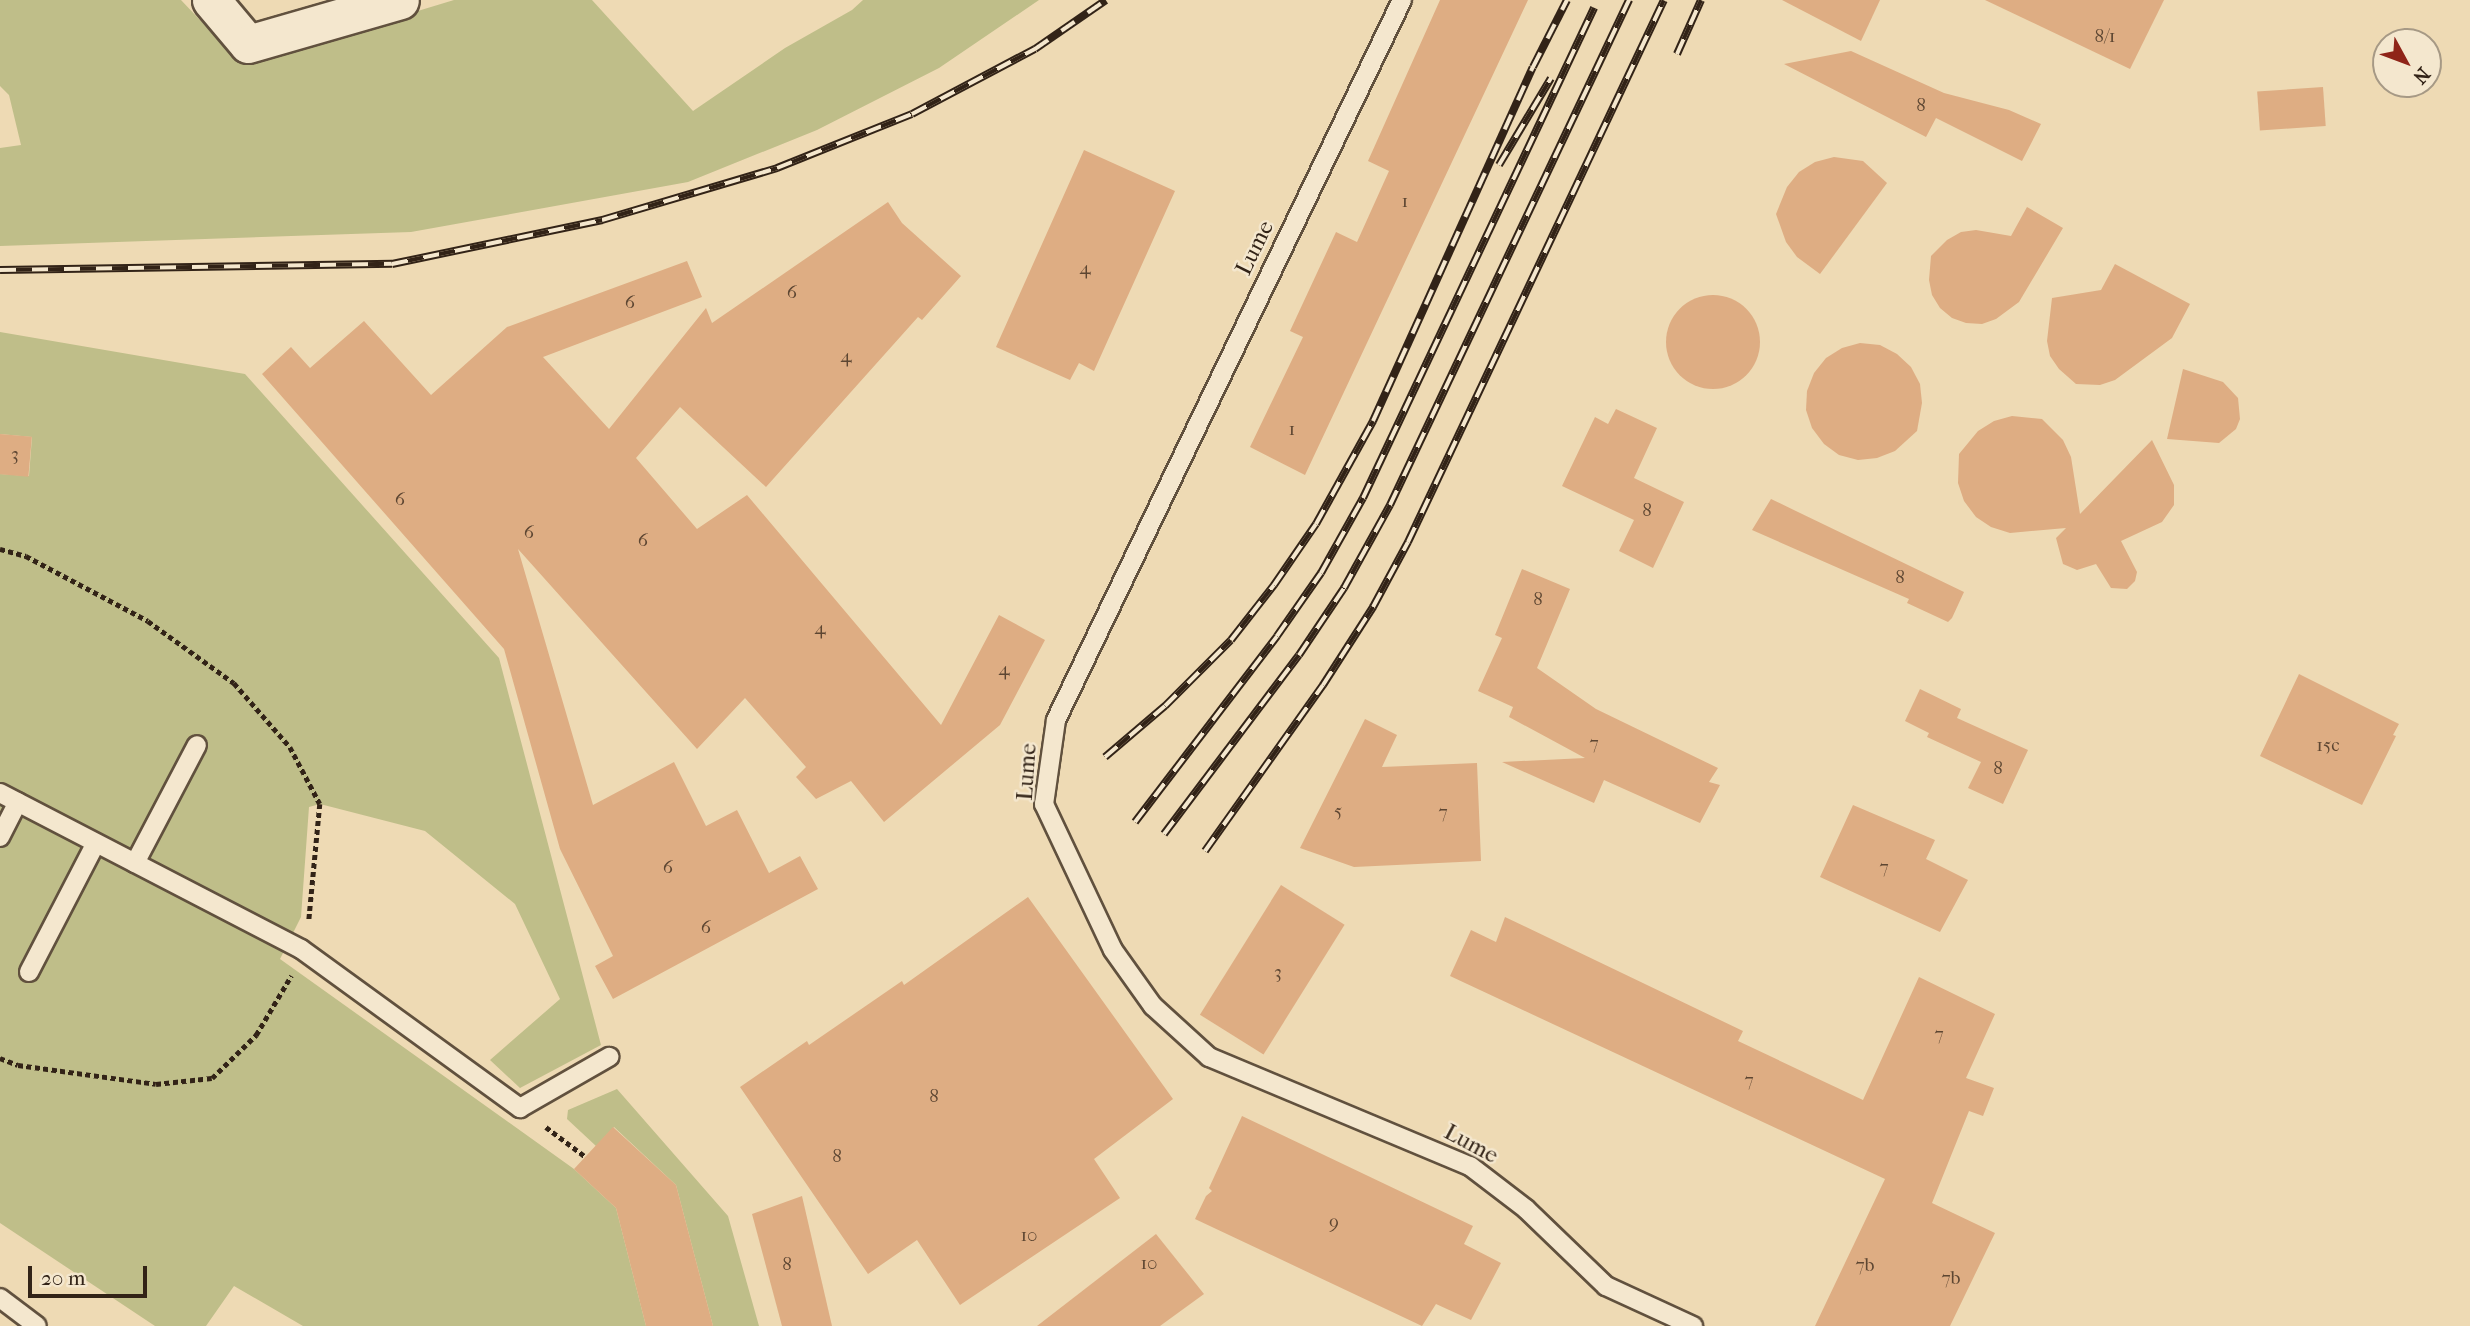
<!DOCTYPE html>
<style>
body{margin:0}
#map{position:relative;width:2470px;height:1326px;overflow:hidden;background:#eedab4;font-family:"IM FELL French Canon",serif}
div>[style]{position:absolute}
[style*='--x']{left:calc(var(--x)*1px);top:calc(var(--y)*1px);width:calc(var(--w)*1px);rotate:calc(var(--a)*1deg)}
.green>*{inset:0;background:#bfbe89}
.building>*{inset:0;background:#dead83;transform-origin:0 0}
.round{border-radius:50%}
.path>*{height:4.5px;margin-top:-2.25px;transform-origin:0;background:repeating-linear-gradient(90deg,#322317 0 5px,transparent 0 8.5px)}
.roads{filter:drop-shadow(2px 0 #61513e) drop-shadow(-2px 0 #61513e) drop-shadow(0 2px #61513e) drop-shadow(0 -2px #61513e)}
.lane>*{height:18px;margin:-9px;padding:0 9px;transform-origin:9px;border-radius:9px;background:#f4e7ce}
.street>*{height:37px;margin:-18.5px;padding:0 18.5px;transform-origin:18.5px;border-radius:18.5px;background:#f4e7ce}
.rail>*{height:8px;margin-top:-4px;transform-origin:0;background:repeating-linear-gradient(90deg,#f4e7ce 0 16px,#322317 0 32px);box-sizing:border-box;border-block:2px solid #322317}
span{translate:-50% -50%;white-space:nowrap;text-align:center;line-height:1.15;-webkit-text-stroke:5px #f4e7ce;paint-order:stroke}
.number-label{font-size:19px;color:#5d4632}
.number-label span{-webkit-text-stroke-width:0}
.street-label{font-size:23px;color:#322317}
.north{position:absolute;left:2372px;top:28px;width:70px;height:70px;box-sizing:border-box;background:#f4e7ce;border:2px solid #a69985;border-radius:50%;rotate:131deg;font-size:19px;font-weight:700;line-height:28px;text-align:center;color:#322317}
.north::after{content:'';display:block;margin:auto;width:24px;height:32px;background:#8f2418;clip-path:polygon(50% 0,100% 100%,50% 72%,0 100%)}
.scale{position:absolute;left:28px;top:1266px;width:119px;height:32px;box-sizing:border-box;border:4px solid #322317;border-top:0;padding-left:9px;font-size:21px;line-height:24px;white-space:nowrap;color:#322317;-webkit-text-stroke:5px #f4e7ce;paint-order:stroke}
</style>
<div id="map">
<div class="green">
<i style="clip-path:polygon(0 0,181px 0,232px 54px,276px 54px,454px 0,592px 0,693px 111px,785px 48px,852px 10px,863px 0,1039px 0,939px 68px,817px 130px,688px 182px,411px 232px,0 246px,0 148px,21px 145px,9px 95px,0 86px)"></i>
<i style="clip-path:polygon(0 332px,245px 374px,499px 658px,601px 1045px,520px 1088px,490px 1060px,560px 999px,515px 904px,425px 831px,320px 804px,309px 807px,301px 917px,280px 959px,574px 1169px,616px 1208px,646px 1326px,303px 1326px,234px 1286px,206px 1326px,155px 1326px,0 1223px,0 474px,29px 476px,32px 437px,0 434px)"></i>
<i style="clip-path:polygon(617px 1089px,728px 1216px,759px 1326px,713px 1326px,676px 1185px,614px 1127px,596px 1146px,567px 1119px,568px 1110px)"></i>
</div>
<div class="building">
<i style="clip-path:polygon(1440px 0,1528px 0,1305px 475px,1250px 447px,1303px 337px,1290px 331px,1336px 232px,1357px 242px,1389px 171px,1368px 161px)"></i>
<i style="clip-path:polygon(1782px 0,1880px 0,1861px 41px)"></i>
<i style="clip-path:polygon(1985px 0,2164px 0,2130px 69px)"></i>
<i style="clip-path:polygon(1851px 51px,1944px 93px,2009px 110px,2041px 124px,2022px 161px,1936px 118px,1926px 137px,1784px 64px)"></i>
<i style="left:2323px;top:87px;width:39px;height:66px;rotate:86deg"></i>
<i style="clip-path:polygon(1084px 150px,1175px 191px,1094px 371px,1079px 363px,1070px 380px,996px 347px)"></i>
<i style="clip-path:polygon(1834px 157px,1863px 161px,1887px 183px,1820px 274px,1797px 257px,1786px 242px,1776px 214px,1787px 187px,1799px 172px,1815px 162px)"></i>
<i style="clip-path:polygon(888px 202px,902px 223px,961px 276px,922px 320px,918px 317px,766px 487px,680px 407px,636px 458px,697px 529px,747px 495px,941px 725px,999px 615px,1045px 640px,1000px 725px,884px 822px,851px 781px,816px 799px,796px 777px,806px 767px,745px 698px,697px 749px,518px 549px,593px 805px,674px 762px,706px 826px,737px 810px,769px 873px,800px 856px,818px 889px,613px 999px,595px 966px,613px 956px,560px 849px,504px 649px,262px 374px,291px 347px,310px 368px,364px 321px,431px 395px,507px 327px,687px 261px,702px 297px,543px 357px,609px 429px,706px 308px,712px 323px)"></i>
<i style="clip-path:polygon(2027px 207px,2063px 228px,2019px 302px,1996px 319px,1982px 324px,1966px 323px,1952px 318px,1940px 308px,1932px 295px,1929px 280px,1931px 256px,1947px 240px,1961px 232px,1976px 230px,2011px 236px)"></i>
<i style="clip-path:polygon(2115px 264px,2190px 304px,2172px 338px,2115px 380px,2100px 385px,2076px 384px,2059px 369px,2050px 356px,2047px 341px,2052px 298px,2101px 290px)"></i>
<i class="round" style="left:1666px;top:295px;width:94px;height:94px"></i>
<i style="clip-path:polygon(1860px 343px,1880px 345px,1897px 354px,1911px 367px,1920px 384px,1922px 403px,1917px 431px,1895px 451px,1877px 458px,1858px 460px,1839px 455px,1824px 444px,1812px 428px,1806px 410px,1807px 391px,1814px 373px,1826px 358px,1842px 348px)"></i>
<i style="clip-path:polygon(2183px 369px,2223px 382px,2238px 398px,2240px 419px,2236px 429px,2219px 443px,2167px 439px)"></i>
<i style="clip-path:polygon(1616px 409px,1657px 428px,1634px 478px,1684px 502px,1653px 568px,1619px 551px,1634px 520px,1562px 486px,1595px 417px,1608px 424px)"></i>
<i style="clip-path:polygon(2012px 416px,2042px 419px,2063px 440px,2071px 457px,2080px 514px,2152px 440px,2174px 485px,2174px 505px,2162px 522px,2121px 541px,2137px 572px,2135px 581px,2127px 589px,2111px 588px,2096px 564px,2077px 570px,2063px 564px,2056px 538px,2066px 528px,2010px 533px,1991px 527px,1976px 517px,1964px 501px,1958px 483px,1959px 454px,1978px 431px,1994px 421px)"></i>
<i style="left:0;top:434px;width:32px;height:40px;rotate:5deg"></i>
<i style="clip-path:polygon(1771px 499px,1964px 592px,1952px 618px,1948px 622px,1907px 603px,1909px 599px,1752px 530px)"></i>
<i style="clip-path:polygon(1522px 569px,1570px 589px,1537px 668px,1596px 709px,1718px 768px,1709px 782px,1720px 785px,1700px 823px,1604px 780px,1594px 803px,1502px 762px,1585px 758px,1509px 717px,1513px 707px,1478px 691px,1502px 638px,1495px 635px)"></i>
<i style="clip-path:polygon(2299px 674px,2399px 724px,2393px 735px,2396px 736px,2362px 805px,2260px 756px)"></i>
<i style="clip-path:polygon(1920px 689px,1961px 709px,1957px 718px,2028px 750px,2003px 804px,1968px 788px,1981px 762px,1927px 737px,1929px 733px,1905px 721px)"></i>
<i style="clip-path:polygon(1365px 719px,1397px 735px,1382px 767px,1477px 763px,1481px 861px,1354px 867px,1300px 848px)"></i>
<i style="clip-path:polygon(1853px 805px,1935px 840px,1926px 859px,1968px 880px,1940px 932px,1820px 877px)"></i>
<i style="left:1281px;top:885px;width:75px;height:153px;rotate:32deg"></i>
<i style="clip-path:polygon(1028px 897px,1173px 1099px,1094px 1159px,1120px 1198px,960px 1305px,917px 1240px,868px 1274px,740px 1087px,807px 1041px,809px 1045px,902px 981px,904px 985px)"></i>
<i style="clip-path:polygon(1505px 917px,1743px 1031px,1738px 1041px,1863px 1100px,1919px 977px,1995px 1014px,1966px 1078px,1994px 1088px,1983px 1116px,1969px 1111px,1932px 1203px,1995px 1233px,1950px 1326px,1815px 1326px,1885px 1179px,1450px 976px,1471px 930px,1496px 942px)"></i>
<i style="clip-path:polygon(1242px 1116px,1473px 1226px,1464px 1244px,1501px 1263px,1471px 1320px,1436px 1304px,1422px 1326px,1195px 1219px,1206px 1196px,1212px 1191px,1209px 1188px)"></i>
<i style="clip-path:polygon(613px 1127px,676px 1185px,713px 1326px,646px 1326px,616px 1208px,574px 1169px)"></i>
<i style="clip-path:polygon(802px 1196px,832px 1326px,782px 1326px,752px 1214px)"></i>
<i style="clip-path:polygon(1156px 1234px,1204px 1294px,1160px 1326px,1037px 1326px)"></i>
</div>
<div class="path">
<i style="--x:0;--y:549;--w:27;--a:15"></i>
<i style="--x:26;--y:556;--w:138;--a:28"></i>
<i style="--x:148;--y:621;--w:106;--a:35.8"></i>
<i style="--x:234;--y:683;--w:85;--a:48.8"></i>
<i style="--x:290;--y:747;--w:64;--a:62.2"></i>
<i style="--x:320;--y:804;--w:118;--a:95.4"></i>
<i style="--x:0;--y:1058;--w:19;--a:21"></i>
<i style="--x:18;--y:1065;--w:139;--a:7.8"></i>
<i style="--x:156;--y:1084;--w:56;--a:-6.1"></i>
<i style="--x:212;--y:1078;--w:62;--a:-44.3"></i>
<i style="--x:256;--y:1035;--w:69;--a:-59.3"></i>
<i style="--x:546;--y:1127;--w:50;--a:36.9"></i>
</div>
<div class="roads">
<div class="lane">
<i style="--x:1402;--y:0;--w:799;--a:115.67"></i>
<i style="--x:1056;--y:720;--w:85;--a:98.1"></i>
<i style="--x:1044;--y:804;--w:161;--a:64.7"></i>
<i style="--x:1113;--y:950;--w:69;--a:54.5"></i>
<i style="--x:1153;--y:1006;--w:76;--a:42.3"></i>
<i style="--x:1209;--y:1057;--w:283;--a:22.7"></i>
<i style="--x:1470;--y:1166;--w:71;--a:37.5"></i>
<i style="--x:1526;--y:1209;--w:111;--a:43.9"></i>
<i style="--x:1606;--y:1286;--w:96;--a:24.7"></i>
<i style="--x:0;--y:793;--w:339;--a:27.4"></i>
<i style="--x:301;--y:949;--w:271;--a:36"></i>
<i style="--x:520;--y:1108;--w:103;--a:-29.8"></i>
<i style="--x:0;--y:837;--w:39;--a:-63"></i>
<i style="--x:135;--y:863;--w:133;--a:-62.3"></i>
<i style="--x:29;--y:972;--w:145;--a:-62.6"></i>
<i style="--x:0;--y:1298;--w:46;--a:37.1"></i>
</div>
<div class="street">
<i style="--x:211;--y:0;--w:57;--a:49.9"></i>
<i style="--x:248;--y:44;--w:158;--a:-16.1"></i>
</div>
</div>
<div class="rail">
<i style="--x:1677;--y:54;--w:59;--a:-66"></i>
<i style="--x:1499;--y:165;--w:101;--a:-59.1"></i>
<i style="--x:0;--y:270;--w:392;--a:-0.9"></i>
<i style="--x:392;--y:264;--w:215;--a:-11.8"></i>
<i style="--x:602;--y:220;--w:183;--a:-16.5"></i>
<i style="--x:777;--y:168;--w:145;--a:-21.8"></i>
<i style="--x:912;--y:114;--w:139;--a:-27.9"></i>
<i style="--x:1035;--y:49;--w:86;--a:-34.6"></i>
<i style="--x:1105;--y:757;--w:79;--a:-40.4"></i>
<i style="--x:1165;--y:706;--w:93;--a:-45"></i>
<i style="--x:1231;--y:640;--w:70;--a:-52"></i>
<i style="--x:1274;--y:585;--w:74;--a:-55.5"></i>
<i style="--x:1316;--y:524;--w:118;--a:-61"></i>
<i style="--x:1373;--y:421;--w:388;--a:-65.7"></i>
<i style="--x:1533;--y:67;--w:75;--a:-63.1"></i>
<i style="--x:1135;--y:822;--w:234;--a:-52.6"></i>
<i style="--x:1277;--y:636;--w:77;--a:-55.1"></i>
<i style="--x:1321;--y:573;--w:86;--a:-60.8"></i>
<i style="--x:1363;--y:498;--w:542;--a:-64.76"></i>
<i style="--x:1164;--y:834;--w:224;--a:-53"></i>
<i style="--x:1299;--y:655;--w:81;--a:-56.1"></i>
<i style="--x:1344;--y:588;--w:95;--a:-61"></i>
<i style="--x:1390;--y:505;--w:559;--a:-64.67"></i>
<i style="--x:1205;--y:851;--w:204;--a:-54.6"></i>
<i style="--x:1323;--y:685;--w:93;--a:-57.3"></i>
<i style="--x:1373;--y:607;--w:74;--a:-61.7"></i>
<i style="--x:1408;--y:542;--w:599;--a:-64.72"></i>
</div>
<div class="number-label">
<span style="left:2105px;top:37px">8/1</span>
<span style="left:1921px;top:106px">8</span>
<span style="left:1405px;top:202px">1</span>
<span style="left:1085px;top:269px">4</span>
<span style="left:792px;top:293px">6</span>
<span style="left:630px;top:303px">6</span>
<span style="left:846px;top:357px">4</span>
<span style="left:1292px;top:430px">1</span>
<span style="left:15px;top:455px">3</span>
<span style="left:400px;top:500px">6</span>
<span style="left:1647px;top:511px">8</span>
<span style="left:529px;top:533px">6</span>
<span style="left:643px;top:541px">6</span>
<span style="left:1900px;top:578px">8</span>
<span style="left:1538px;top:600px">8</span>
<span style="left:820px;top:629px">4</span>
<span style="left:1004px;top:670px">4</span>
<span style="left:1594px;top:744px">7</span>
<span style="left:2328px;top:746px">15c</span>
<span style="left:1998px;top:769px">8</span>
<span style="left:1338px;top:812px">5</span>
<span style="left:1443px;top:813px">7</span>
<span style="left:668px;top:868px">6</span>
<span style="left:1884px;top:868px">7</span>
<span style="left:706px;top:928px">6</span>
<span style="left:1278px;top:973px">3</span>
<span style="left:1939px;top:1035px">7</span>
<span style="left:1749px;top:1081px">7</span>
<span style="left:934px;top:1097px">8</span>
<span style="left:837px;top:1157px">8</span>
<span style="left:1334px;top:1223px">9</span>
<span style="left:1029px;top:1236px">10</span>
<span style="left:1149px;top:1264px">10</span>
<span style="left:787px;top:1265px">8</span>
<span style="left:1865px;top:1266px">7b</span>
<span style="left:1951px;top:1279px">7b</span>
</div>
<div class="street-label">
<span style="left:1255px;top:248px;rotate:-64deg">Lume</span>
<span style="left:1027px;top:772px;rotate:-86deg">Lume</span>
<span style="left:1471px;top:1144px;rotate:28deg">Lume</span>
</div>
<div class="north">N</div>
<div class="scale">20 m</div>
</div>
